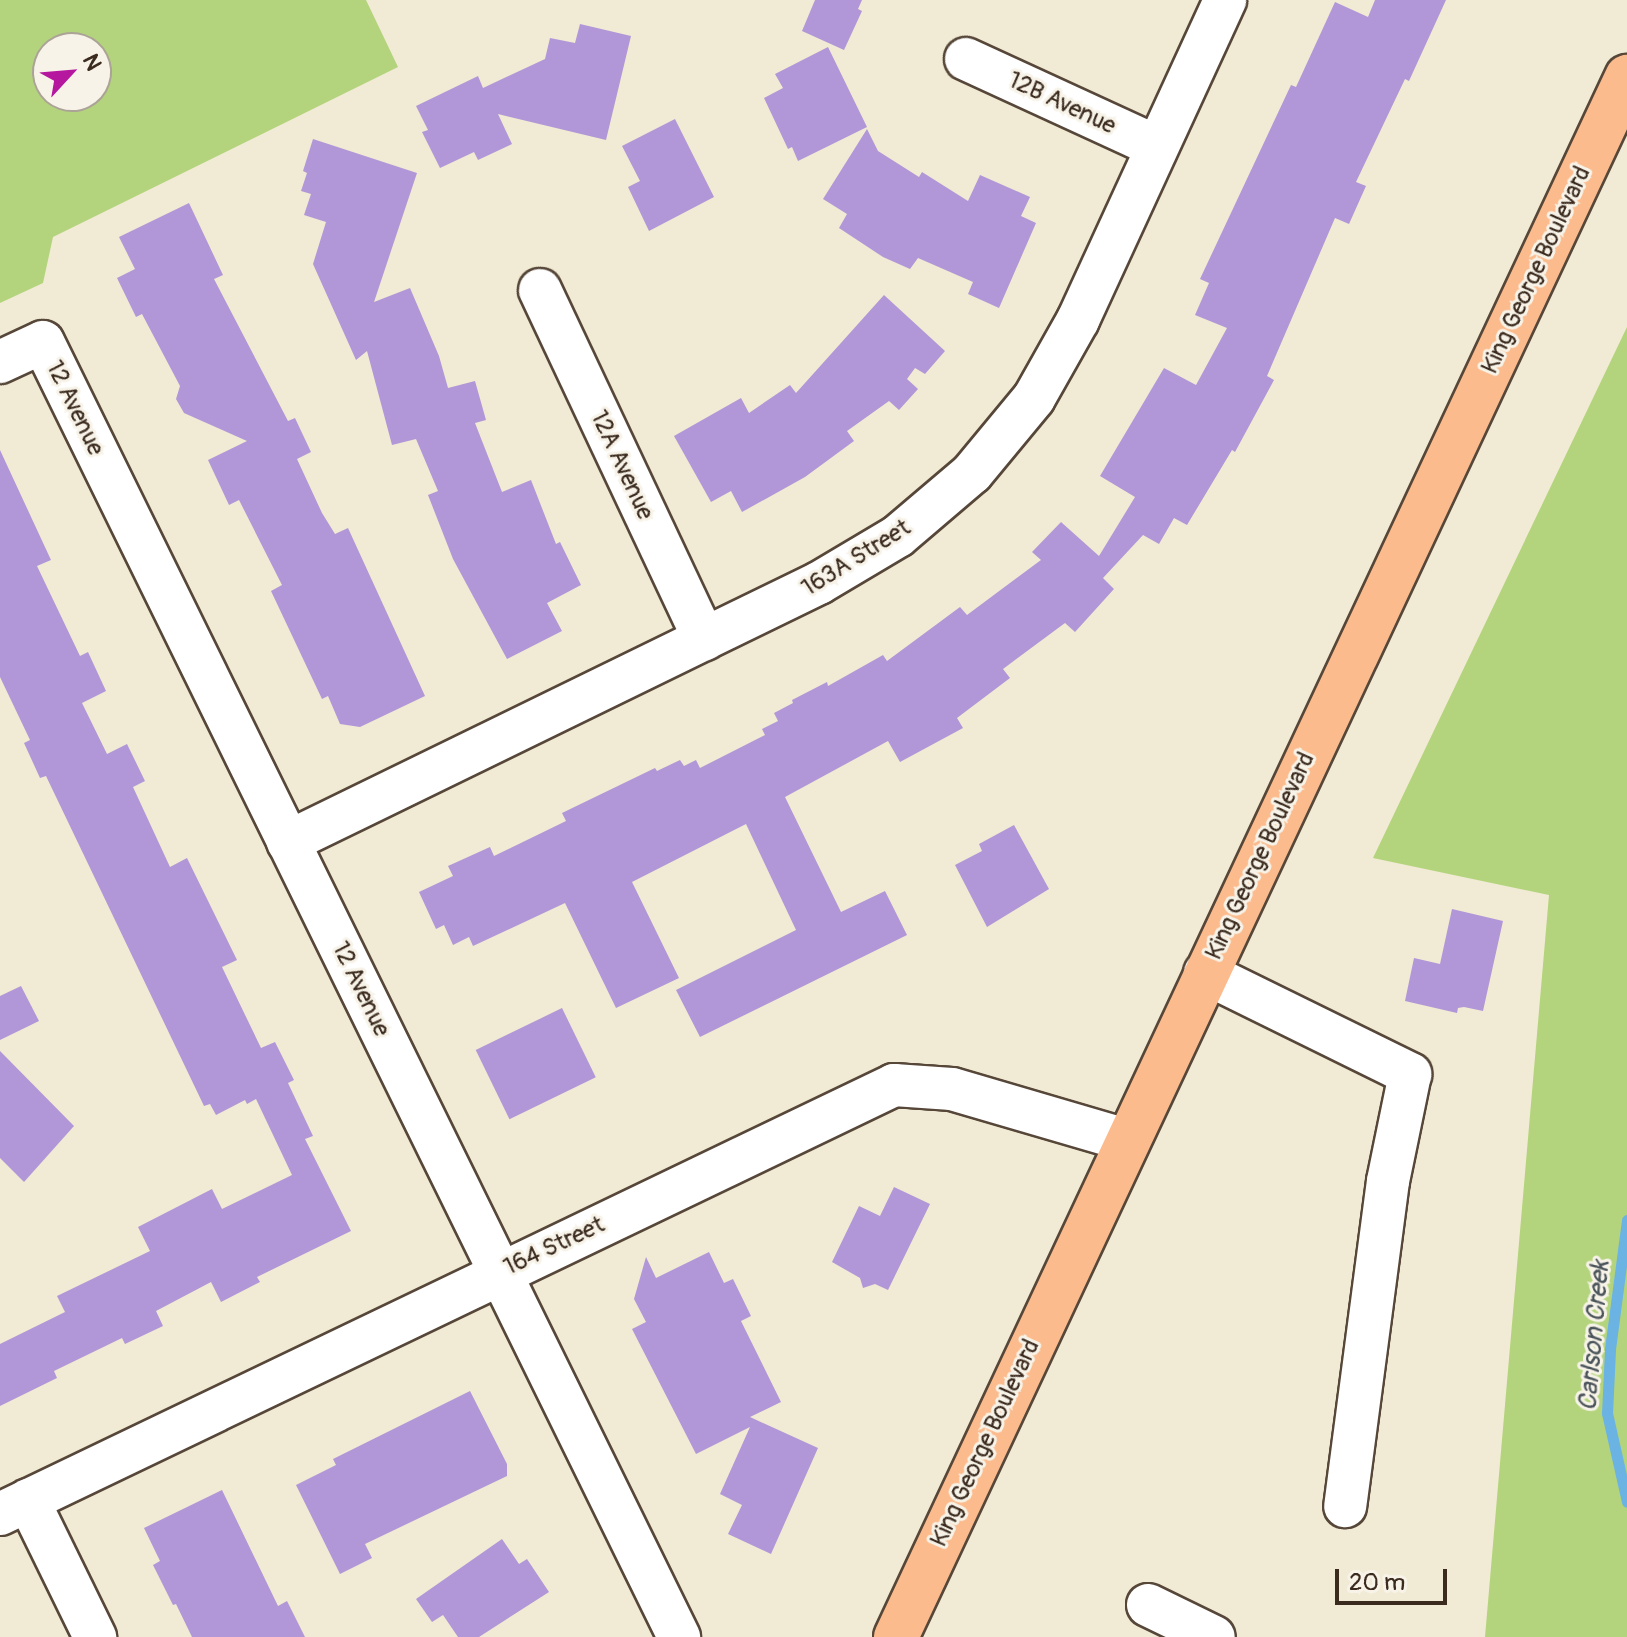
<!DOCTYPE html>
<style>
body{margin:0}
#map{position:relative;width:1627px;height:1637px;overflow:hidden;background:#f1ead4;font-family:Pangolin,sans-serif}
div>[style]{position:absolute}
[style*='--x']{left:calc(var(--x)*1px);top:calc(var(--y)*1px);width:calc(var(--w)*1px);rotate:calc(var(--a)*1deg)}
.green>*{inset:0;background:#b3d47c}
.stream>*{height:11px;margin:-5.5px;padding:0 5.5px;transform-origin:5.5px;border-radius:5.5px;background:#6bb3e3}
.building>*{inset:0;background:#b197d7;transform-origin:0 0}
.roads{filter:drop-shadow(2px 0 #564739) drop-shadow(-2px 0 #564739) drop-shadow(0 2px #564739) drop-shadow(0 -2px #564739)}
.minor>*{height:42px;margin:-21px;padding:0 21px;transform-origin:21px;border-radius:21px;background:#fff}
.major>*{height:44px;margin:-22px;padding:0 22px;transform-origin:22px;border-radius:22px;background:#fbbb8d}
span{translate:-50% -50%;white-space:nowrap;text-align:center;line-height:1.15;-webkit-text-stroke:6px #f7f3e8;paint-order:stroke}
.street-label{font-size:24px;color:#3b2a1e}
.water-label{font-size:26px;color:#495359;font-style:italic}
.north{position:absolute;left:32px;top:32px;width:80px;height:80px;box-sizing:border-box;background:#f7f3e8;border:2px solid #aca397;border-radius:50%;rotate:64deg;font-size:22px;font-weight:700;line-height:32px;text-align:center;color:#3b2a1e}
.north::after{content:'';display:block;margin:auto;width:28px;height:36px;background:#b5179e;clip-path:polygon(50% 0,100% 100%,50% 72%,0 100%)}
.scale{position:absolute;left:1335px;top:1569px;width:112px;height:36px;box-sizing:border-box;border:4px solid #3b2a1e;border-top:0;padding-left:10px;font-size:24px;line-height:28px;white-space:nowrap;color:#3b2a1e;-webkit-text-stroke:6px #f7f3e8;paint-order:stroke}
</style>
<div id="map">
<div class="green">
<i style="clip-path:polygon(evenodd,0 0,366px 0,398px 67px,53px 237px,43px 283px,0 303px,0 0,48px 48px,96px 48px,96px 96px,48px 96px,48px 48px)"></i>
<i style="clip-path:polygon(1627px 327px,1627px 1637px,1485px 1637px,1549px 895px,1373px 858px)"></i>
</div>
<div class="stream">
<i style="--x:1627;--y:1220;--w:131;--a:97.5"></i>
<i style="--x:1610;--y:1350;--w:63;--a:92.7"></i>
<i style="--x:1607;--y:1413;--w:91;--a:77.3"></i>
</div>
<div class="building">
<i style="clip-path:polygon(815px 0,862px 0,858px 9px,862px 11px,844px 50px,802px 31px)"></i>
<i style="clip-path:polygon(1375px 0,1446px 0,1409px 81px,1405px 79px,1356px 182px,1366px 186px,1349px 224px,1335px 218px,1267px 376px,1274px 380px,1235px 452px,1232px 450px,1187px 525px,1174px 518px,1159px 544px,1143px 535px,1103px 578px,1114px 589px,1075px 632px,1065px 623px,1003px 669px,1010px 678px,957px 718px,963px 728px,900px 762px,888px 741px,785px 797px,841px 912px,885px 891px,907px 935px,700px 1037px,676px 990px,796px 930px,746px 824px,632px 882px,679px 978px,616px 1008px,565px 903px,473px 946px,469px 937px,453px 945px,444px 925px,436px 929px,419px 892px,453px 876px,448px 866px,490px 847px,494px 856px,566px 821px,562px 813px,655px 768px,657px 771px,680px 760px,684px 766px,696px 760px,700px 768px,765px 735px,762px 729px,778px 721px,774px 713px,793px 703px,792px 700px,827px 682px,828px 686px,883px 655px,887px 661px,960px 607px,967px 615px,1041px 560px,1032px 552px,1061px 522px,1099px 556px,1135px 497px,1100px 476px,1164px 368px,1196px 385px,1227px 328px,1195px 315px,1209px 283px,1200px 279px,1291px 85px,1296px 87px,1335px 2px,1368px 17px)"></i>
<i style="clip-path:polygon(580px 24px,631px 36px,606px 140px,498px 114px,512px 144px,478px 160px,474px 152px,440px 168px,422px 132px,428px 130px,416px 106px,478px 76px,483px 88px,545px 59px,550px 38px,575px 43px)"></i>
<i style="clip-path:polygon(828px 47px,867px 127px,798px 161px,792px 147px,788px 149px,764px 98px,783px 88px,775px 74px)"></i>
<i style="clip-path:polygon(675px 119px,714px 197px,649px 231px,628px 187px,640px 181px,622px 146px)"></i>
<i style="clip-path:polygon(867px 129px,878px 151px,919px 177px,922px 172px,968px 201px,980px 175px,1030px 197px,1021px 216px,1036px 223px,999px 308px,968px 294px,973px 282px,918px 258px,910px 269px,883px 257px,839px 228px,847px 214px,823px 199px)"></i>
<i style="clip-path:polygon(313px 139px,417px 173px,374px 302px,410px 288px,439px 356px,448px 388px,475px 381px,486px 420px,475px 423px,502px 492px,531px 480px,556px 544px,560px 542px,581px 585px,547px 603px,562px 631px,507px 659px,453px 559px,428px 495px,438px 491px,416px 439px,392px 445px,367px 351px,356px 360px,313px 264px,326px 222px,304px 215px,311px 194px,301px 191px,307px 173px,303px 171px)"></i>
<i style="clip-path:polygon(189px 203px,223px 275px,214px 279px,288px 421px,295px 418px,311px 452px,297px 459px,322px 513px,335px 534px,348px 528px,425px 696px,360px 727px,340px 724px,328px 696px,322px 699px,271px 591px,282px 585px,239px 500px,229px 505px,208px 460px,247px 441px,184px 413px,176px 399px,180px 386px,142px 314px,136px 317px,117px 278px,135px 269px,119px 237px)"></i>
<i style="clip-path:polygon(884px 295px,945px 351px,925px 374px,915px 368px,907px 379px,918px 389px,899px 410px,889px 401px,847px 431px,854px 441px,805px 477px,742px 512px,731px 491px,711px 502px,674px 436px,741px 398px,749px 413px,790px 385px,796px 393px)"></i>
<i style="clip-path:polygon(0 450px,51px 560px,37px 566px,80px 656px,88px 652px,106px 691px,82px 703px,107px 754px,127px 744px,145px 781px,133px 787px,170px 867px,187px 858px,237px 960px,222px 967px,261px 1048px,275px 1042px,294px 1080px,288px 1083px,313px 1136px,305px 1139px,351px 1231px,257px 1277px,260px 1282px,221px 1302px,211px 1282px,156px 1311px,163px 1326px,125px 1344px,122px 1338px,54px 1371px,57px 1378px,0 1406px,0 1344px,65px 1312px,57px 1296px,150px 1251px,138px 1227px,212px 1189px,222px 1209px,292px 1175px,256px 1099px,247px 1104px,245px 1100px,216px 1115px,210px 1104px,204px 1106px,46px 776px,40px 778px,24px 743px,30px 740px,0 677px)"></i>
<i style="clip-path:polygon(1014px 825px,1049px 889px,987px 927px,955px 865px,982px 851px,979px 844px)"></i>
<i style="clip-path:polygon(1452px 909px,1503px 921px,1483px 1011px,1464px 1007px,1458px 1008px,1457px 1013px,1405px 1001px,1414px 958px,1440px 964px)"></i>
<i style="clip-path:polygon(21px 986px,39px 1021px,0 1040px,0 996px)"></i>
<i style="left:562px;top:1008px;width:77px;height:96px;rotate:64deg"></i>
<i style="clip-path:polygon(0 1051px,74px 1126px,24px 1182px,0 1158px)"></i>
<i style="clip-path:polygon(894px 1187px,930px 1204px,888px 1290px,875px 1284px,863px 1288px,860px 1278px,832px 1262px,859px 1206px,880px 1216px)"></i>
<i style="clip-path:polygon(709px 1252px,724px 1283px,733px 1279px,751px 1316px,741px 1321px,781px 1402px,750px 1417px,818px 1448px,771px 1554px,728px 1534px,742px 1505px,720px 1494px,750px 1427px,696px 1454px,632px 1329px,646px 1322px,634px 1299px,646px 1257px,656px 1278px)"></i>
<i style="clip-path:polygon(470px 1391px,507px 1464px,507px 1476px,365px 1544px,372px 1558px,340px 1574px,296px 1485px,336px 1465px,333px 1459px)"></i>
<i style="clip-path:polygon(222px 1490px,278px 1606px,287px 1601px,305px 1637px,192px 1637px,176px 1604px,173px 1605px,153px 1565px,160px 1561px,144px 1528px)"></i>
<i style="clip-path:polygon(502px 1539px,519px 1564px,527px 1559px,549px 1592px,479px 1637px,458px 1637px,443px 1615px,432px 1622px,416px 1599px)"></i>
</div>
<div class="roads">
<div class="minor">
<i style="--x:966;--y:59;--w:210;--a:24.7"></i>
<i style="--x:540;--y:290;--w:386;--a:64.8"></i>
<i style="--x:0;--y:362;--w:47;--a:-24.9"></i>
<i style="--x:43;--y:342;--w:1443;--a:63.84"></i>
<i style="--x:288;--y:842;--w:591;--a:-26"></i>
<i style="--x:819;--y:583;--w:92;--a:-30.7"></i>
<i style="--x:898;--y:536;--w:97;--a:-40.4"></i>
<i style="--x:972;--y:473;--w:97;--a:-50.4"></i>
<i style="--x:1034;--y:398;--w:90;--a:-60.6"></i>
<i style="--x:1078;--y:320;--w:352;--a:-65.3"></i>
<i style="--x:1205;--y:973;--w:229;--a:26.2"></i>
<i style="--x:1410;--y:1074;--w:109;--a:101.6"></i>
<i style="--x:1388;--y:1181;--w:328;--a:97.5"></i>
<i style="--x:28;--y:1500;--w:153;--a:63.9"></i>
<i style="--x:0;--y:1514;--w:992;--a:-25.63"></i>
<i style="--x:894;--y:1085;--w:58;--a:3.9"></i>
<i style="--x:952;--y:1089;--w:181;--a:16.3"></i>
<i style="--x:1148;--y:1605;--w:73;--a:25.9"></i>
</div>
<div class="major">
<i style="--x:896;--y:1637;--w:1723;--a:-64.89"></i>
</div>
</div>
<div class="street-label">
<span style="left:1062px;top:103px;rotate:25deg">12B Avenue</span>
<span style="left:1536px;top:270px;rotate:-65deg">King George Boulevard</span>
<span style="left:75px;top:408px;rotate:64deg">12 Avenue</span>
<span style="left:622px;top:465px;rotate:65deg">12A Avenue</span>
<span style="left:856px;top:558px;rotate:-32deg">163A Street</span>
<span style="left:1260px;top:856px;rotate:-65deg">King George Boulevard</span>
<span style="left:361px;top:989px;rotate:64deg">12 Avenue</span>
<span style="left:554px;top:1246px;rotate:-25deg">164 Street</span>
<span style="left:985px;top:1443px;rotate:-65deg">King George Boulevard</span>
</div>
<div class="water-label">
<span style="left:1595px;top:1336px;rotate:-85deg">Carlson Creek</span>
</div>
<div class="north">N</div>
<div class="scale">20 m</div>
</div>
